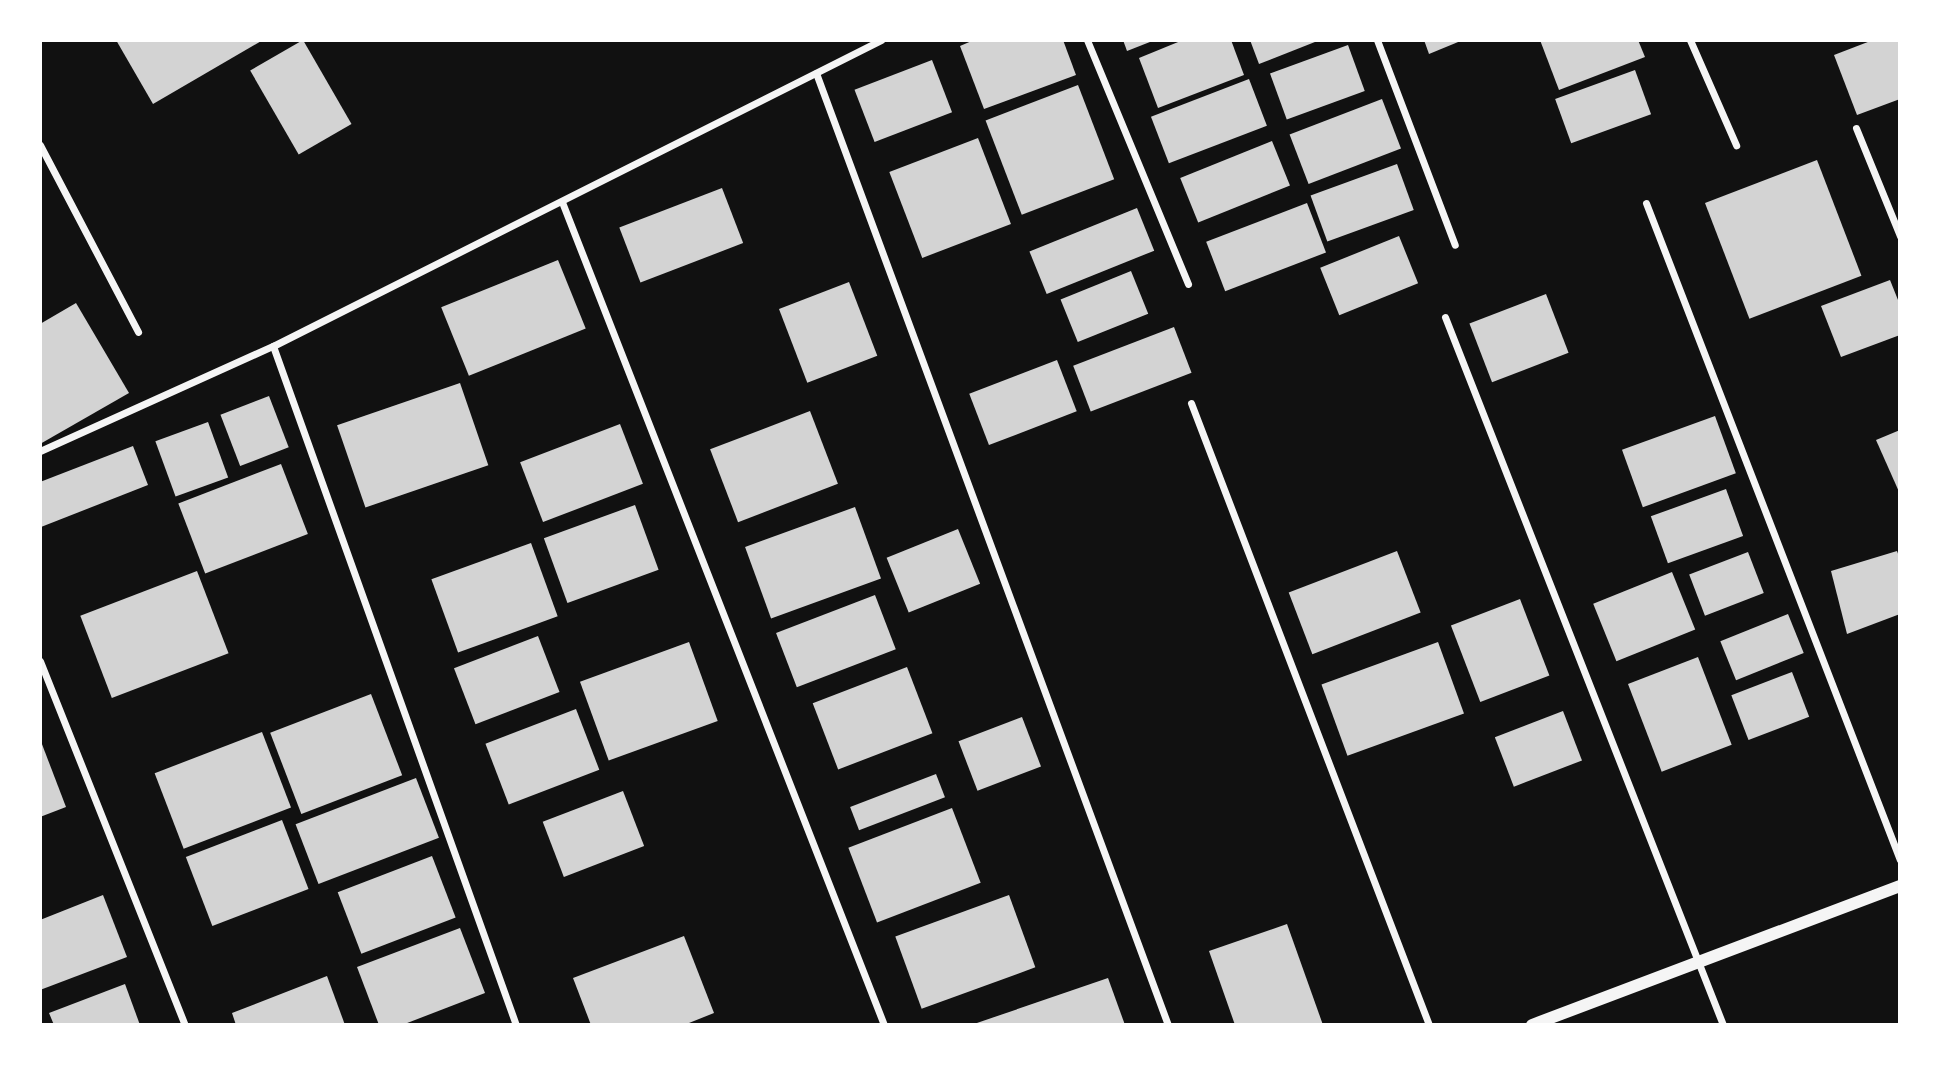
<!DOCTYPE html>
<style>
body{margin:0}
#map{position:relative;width:1940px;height:1065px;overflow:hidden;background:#111;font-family:Arial,sans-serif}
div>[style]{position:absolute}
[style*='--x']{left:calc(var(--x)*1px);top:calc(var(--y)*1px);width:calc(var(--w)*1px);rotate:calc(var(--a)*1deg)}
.building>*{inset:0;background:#d3d3d3;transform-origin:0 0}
.minor>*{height:7px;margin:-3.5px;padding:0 3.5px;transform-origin:3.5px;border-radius:3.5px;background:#f5f5f5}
.tertiary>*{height:12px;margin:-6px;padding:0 6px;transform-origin:6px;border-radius:6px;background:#f5f5f5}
span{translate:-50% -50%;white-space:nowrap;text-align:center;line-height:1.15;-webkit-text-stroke:7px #fff;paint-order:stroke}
.frame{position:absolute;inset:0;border:42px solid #fff;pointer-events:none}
</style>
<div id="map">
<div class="building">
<i style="clip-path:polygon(116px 40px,263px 40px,153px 104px)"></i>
<i style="left:303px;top:40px;width:97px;height:61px;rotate:60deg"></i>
<i style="clip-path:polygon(974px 40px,1063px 40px,1076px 75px,984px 109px,960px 46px)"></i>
<i style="clip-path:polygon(1123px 40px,1155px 40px,1127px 51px)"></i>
<i style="clip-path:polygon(1183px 40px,1231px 40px,1244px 75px,1158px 108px,1139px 58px)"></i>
<i style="clip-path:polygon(1250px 40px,1320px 40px,1259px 64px)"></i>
<i style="clip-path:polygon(1424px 40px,1463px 40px,1429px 54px)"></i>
<i style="clip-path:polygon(1540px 40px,1638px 40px,1645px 57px,1559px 90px)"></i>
<i style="clip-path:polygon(1873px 40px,1900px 40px,1900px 99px,1857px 115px,1834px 55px)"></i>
<i style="left:1348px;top:45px;width:49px;height:83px;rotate:70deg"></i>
<i style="left:932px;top:60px;width:56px;height:83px;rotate:69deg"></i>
<i style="left:1635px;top:70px;width:47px;height:85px;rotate:70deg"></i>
<i style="left:1249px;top:79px;width:50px;height:105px;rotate:69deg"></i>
<i style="left:1078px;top:85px;width:101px;height:99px;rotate:69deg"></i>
<i style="left:1382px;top:99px;width:53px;height:99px;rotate:69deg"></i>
<i style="left:978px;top:138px;width:92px;height:95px;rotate:69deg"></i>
<i style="left:1272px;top:141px;width:48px;height:99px;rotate:68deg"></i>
<i style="left:1817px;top:160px;width:124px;height:120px;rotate:69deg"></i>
<i style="left:1397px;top:164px;width:49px;height:92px;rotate:70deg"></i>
<i style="left:722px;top:188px;width:59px;height:110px;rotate:69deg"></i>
<i style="left:1307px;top:203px;width:53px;height:108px;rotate:69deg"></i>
<i style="left:1137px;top:208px;width:46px;height:116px;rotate:68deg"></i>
<i style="left:1399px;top:236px;width:51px;height:85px;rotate:68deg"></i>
<i style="left:558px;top:260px;width:74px;height:126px;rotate:68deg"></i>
<i style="left:1131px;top:271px;width:46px;height:76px;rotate:68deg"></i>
<i style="clip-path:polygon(1890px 280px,1900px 305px,1900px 335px,1841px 357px,1821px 306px)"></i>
<i style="left:849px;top:282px;width:79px;height:75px;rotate:69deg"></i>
<i style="left:1546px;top:294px;width:63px;height:82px;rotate:69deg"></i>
<i style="clip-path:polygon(76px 303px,129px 393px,40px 444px,40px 324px)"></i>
<i style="left:1174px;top:327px;width:49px;height:108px;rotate:69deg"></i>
<i style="left:1057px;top:360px;width:55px;height:94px;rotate:69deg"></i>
<i style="left:460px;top:383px;width:87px;height:130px;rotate:71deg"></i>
<i style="left:269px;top:396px;width:55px;height:52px;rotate:69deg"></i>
<i style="left:810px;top:411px;width:78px;height:107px;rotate:69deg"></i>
<i style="left:1715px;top:416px;width:61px;height:99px;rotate:70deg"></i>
<i style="left:208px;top:422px;width:59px;height:56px;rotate:70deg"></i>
<i style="left:620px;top:424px;width:64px;height:107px;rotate:69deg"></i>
<i style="clip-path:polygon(1900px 430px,1900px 494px,1876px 440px)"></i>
<i style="clip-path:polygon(133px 446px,148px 485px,41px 527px,40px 482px)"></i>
<i style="left:281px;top:464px;width:75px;height:110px;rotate:69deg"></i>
<i style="left:1726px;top:489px;width:50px;height:80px;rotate:70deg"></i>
<i style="left:635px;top:505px;width:69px;height:97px;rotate:70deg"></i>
<i style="left:855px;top:507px;width:76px;height:117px;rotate:70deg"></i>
<i style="left:958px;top:529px;width:59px;height:77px;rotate:68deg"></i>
<i style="left:531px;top:543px;width:78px;height:106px;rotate:70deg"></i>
<i style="left:1397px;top:551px;width:66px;height:116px;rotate:69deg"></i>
<i style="clip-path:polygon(1897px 551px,1900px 559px,1900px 614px,1847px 634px,1831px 571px)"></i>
<i style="left:1748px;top:552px;width:44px;height:63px;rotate:69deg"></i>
<i style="left:197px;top:571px;width:88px;height:125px;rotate:69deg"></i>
<i style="left:1672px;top:572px;width:62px;height:85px;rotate:68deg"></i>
<i style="left:875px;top:595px;width:58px;height:106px;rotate:69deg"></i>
<i style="left:1520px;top:599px;width:82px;height:74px;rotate:69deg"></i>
<i style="left:1788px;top:614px;width:42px;height:73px;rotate:68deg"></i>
<i style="left:538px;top:636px;width:60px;height:90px;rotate:69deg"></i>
<i style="left:689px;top:642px;width:84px;height:116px;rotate:70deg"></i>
<i style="left:1438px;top:642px;width:76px;height:124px;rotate:70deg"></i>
<i style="left:1698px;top:657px;width:94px;height:75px;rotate:69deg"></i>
<i style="left:907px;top:667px;width:71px;height:101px;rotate:69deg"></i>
<i style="left:1792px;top:672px;width:48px;height:65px;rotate:69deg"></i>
<i style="left:371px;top:694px;width:87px;height:108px;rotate:69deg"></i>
<i style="left:576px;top:709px;width:65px;height:97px;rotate:69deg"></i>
<i style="left:1563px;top:711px;width:53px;height:73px;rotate:69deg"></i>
<i style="left:1022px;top:717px;width:53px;height:68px;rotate:69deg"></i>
<i style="left:262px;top:732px;width:81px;height:115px;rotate:69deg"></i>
<i style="clip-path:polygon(40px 739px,66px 807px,40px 817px)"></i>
<i style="left:936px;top:774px;width:25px;height:92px;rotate:69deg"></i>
<i style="left:416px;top:778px;width:64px;height:129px;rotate:69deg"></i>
<i style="left:623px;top:791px;width:59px;height:86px;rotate:69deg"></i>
<i style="left:952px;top:808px;width:80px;height:111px;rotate:69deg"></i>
<i style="left:282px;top:820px;width:74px;height:103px;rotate:69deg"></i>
<i style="left:432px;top:856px;width:66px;height:101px;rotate:69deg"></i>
<i style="clip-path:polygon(103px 895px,127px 957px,40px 990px,40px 920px)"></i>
<i style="left:1009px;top:895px;width:77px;height:121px;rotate:70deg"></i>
<i style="clip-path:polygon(1287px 924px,1323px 1025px,1235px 1025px,1209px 951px)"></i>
<i style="clip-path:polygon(460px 928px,485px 993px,402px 1025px,379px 1025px,357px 967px)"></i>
<i style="clip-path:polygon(684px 936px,714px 1013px,684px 1025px,591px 1025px,573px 978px)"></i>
<i style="clip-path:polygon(327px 976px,345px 1025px,236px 1025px,232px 1013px)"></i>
<i style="clip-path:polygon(1108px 978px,1125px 1025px,974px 1025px,974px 1024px)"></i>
<i style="clip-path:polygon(125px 984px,140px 1025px,54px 1025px,49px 1013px)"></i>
</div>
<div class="minor">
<i style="--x:1087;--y:40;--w:264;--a:67.5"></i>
<i style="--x:1377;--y:40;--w:219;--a:69.2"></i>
<i style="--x:1690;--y:40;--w:115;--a:66.3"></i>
<i style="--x:816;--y:73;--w:1015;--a:69.71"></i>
<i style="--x:1856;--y:128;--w:117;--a:67.8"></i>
<i style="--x:40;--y:145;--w:211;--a:62.3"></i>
<i style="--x:562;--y:202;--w:884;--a:68.63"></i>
<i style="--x:1646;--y:203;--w:704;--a:68.86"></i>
<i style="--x:1445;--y:317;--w:761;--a:68.56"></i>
<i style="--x:273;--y:346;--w:721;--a:70.31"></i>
<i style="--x:1191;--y:403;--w:666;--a:69.06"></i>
<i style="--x:40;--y:451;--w:256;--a:-24.3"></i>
<i style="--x:273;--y:346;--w:681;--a:-26.72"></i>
<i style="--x:40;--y:661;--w:392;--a:68.3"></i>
</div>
<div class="tertiary">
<i style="--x:1532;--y:1025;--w:393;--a:-20.7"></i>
</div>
<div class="frame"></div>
</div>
